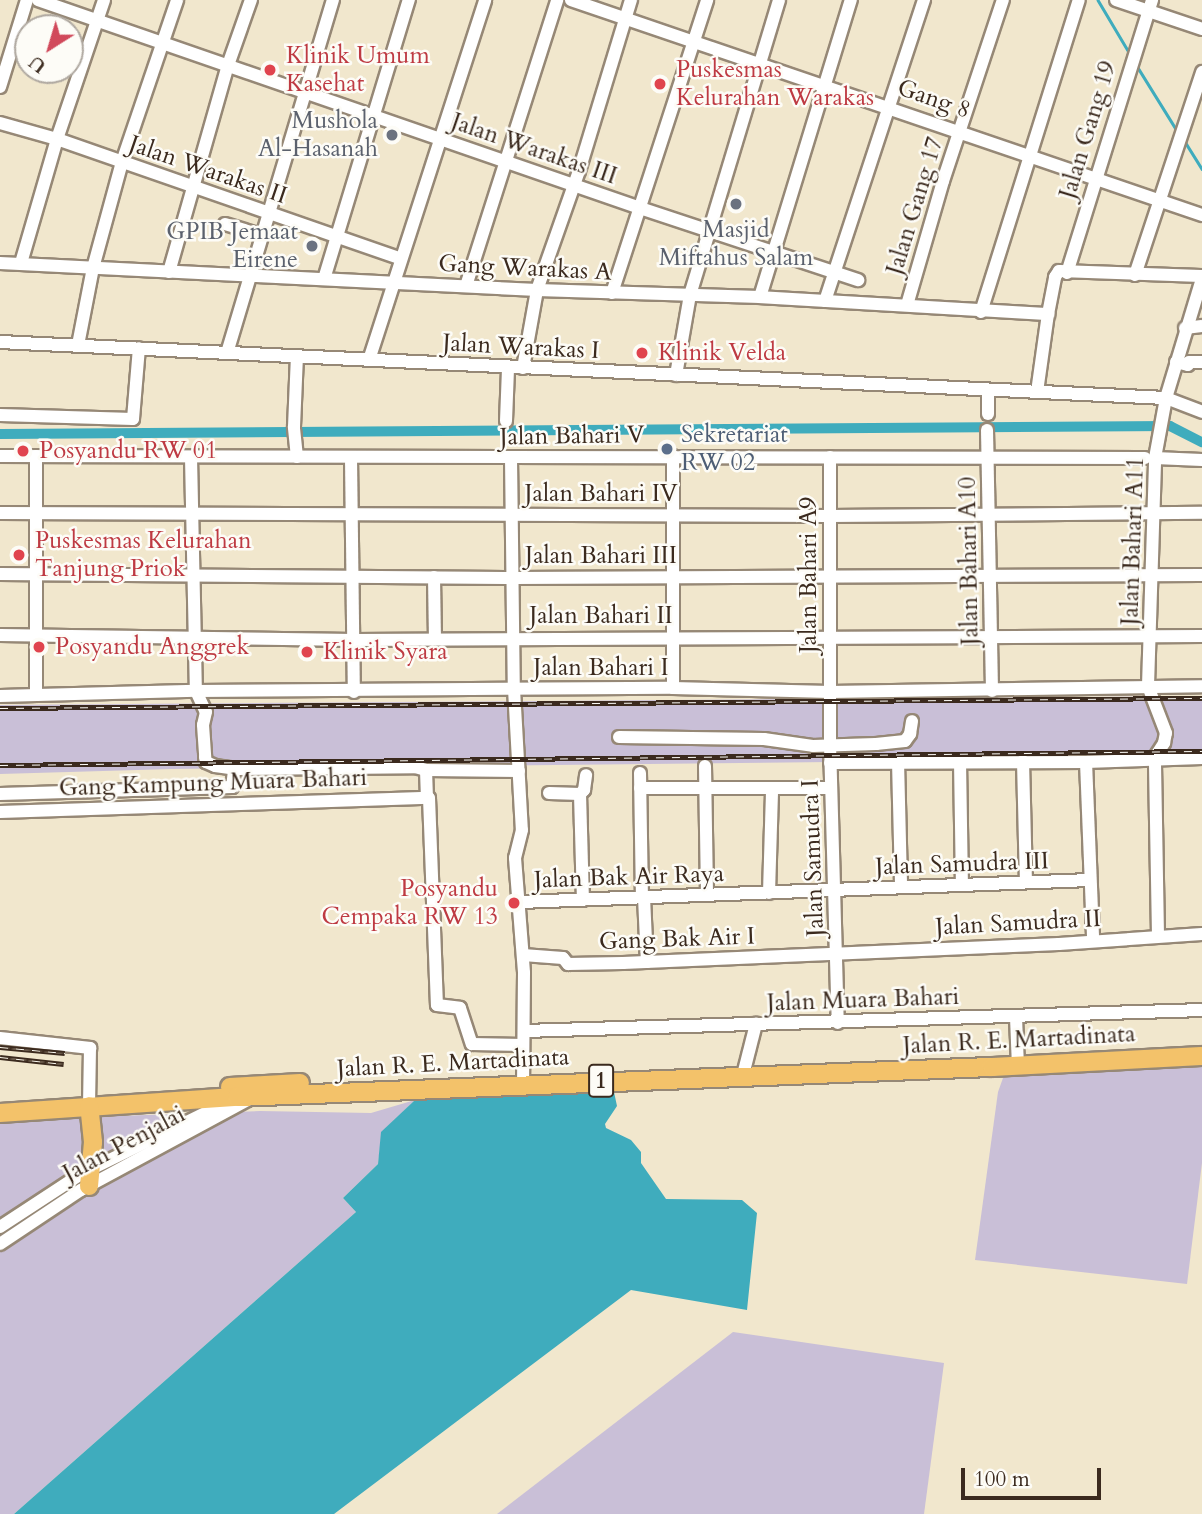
<!DOCTYPE html>
<style>
body{margin:0}
#map{position:relative;width:1202px;height:1514px;overflow:hidden;background:#f1e7cd;font-family:Cardo,serif}
div>[style]{position:absolute}
[style*='--x']{left:calc(var(--x)*1px);top:calc(var(--y)*1px);width:calc(var(--w)*1px);rotate:calc(var(--a)*1deg)}
.industrial>*{inset:0;background:#c9bfd7}
.water>*{inset:0;background:#3facbd}
.stream>*{height:2.5px;margin:-1.25px;padding:0 1.25px;transform-origin:1.25px;border-radius:1.25px;background:#3facbd}
.canal>*{height:10px;margin:-5px;padding:0 5px;transform-origin:5px;border-radius:5px;background:#3facbd}
.roads{filter:drop-shadow(2px 0 #968876) drop-shadow(-2px 0 #968876) drop-shadow(0 2px #968876) drop-shadow(0 -2px #968876)}
.minor>*{height:12px;margin:-6px;padding:0 6px;transform-origin:6px;border-radius:6px;background:#fff}
.highway>*{height:18px;margin:-9px;padding:0 9px;transform-origin:9px;border-radius:9px;background:#f3c26a}
.rail>*{height:5px;margin-top:-2.5px;transform-origin:0;background:repeating-linear-gradient(90deg,#fdfcf7 0 8px,#3b2a1e 0 16px);box-sizing:border-box;border-block:2px solid #3b2a1e}
.dots>*{width:19px;height:19px;translate:-50% -50%;box-sizing:border-box;border:4px solid #fdfcf7;border-radius:50%}
span{translate:-50% -50%;white-space:nowrap;text-align:center;line-height:1.15;-webkit-text-stroke:5px #fdfcf7;paint-order:stroke}
.shield-label span{padding:2px 5px;background:#fdfcf7;border:2px solid;border-radius:5px;-webkit-text-stroke-width:0}
.shield-label{font-size:23px;color:#3b2a1e;font-weight:700}
.health-label{font-size:24px;color:#be3a42}
.left{translate:0 -50%;text-align:left}
.right{translate:-100% -50%;text-align:right}
.street-label{font-size:24px;color:#3b2a1e}
.worship-label{font-size:24px;color:#5b616d}
.service-label{font-size:24px;color:#4e5e75}
.north{position:absolute;left:14px;top:14px;width:70px;height:70px;box-sizing:border-box;background:#fdfcf7;border:2px solid #afa8a0;border-radius:50%;rotate:217deg;font-size:19px;font-weight:700;line-height:28px;text-align:center;color:#3b2a1e}
.north::after{content:'';display:block;margin:auto;width:24px;height:32px;background:#d1495b;clip-path:polygon(50% 0,100% 100%,50% 72%,0 100%)}
.scale{position:absolute;left:961px;top:1468px;width:140px;height:32px;box-sizing:border-box;border:4px solid #3b2a1e;border-top:0;padding-left:9px;font-size:21px;line-height:24px;white-space:nowrap;color:#3b2a1e;-webkit-text-stroke:5px #fdfcf7;paint-order:stroke}
</style>
<div id="map">
<div class="industrial">
<i style="clip-path:polygon(1202px 696px,1202px 758px,172px 769px,0 774px,0 705px)"></i>
<i style="clip-path:polygon(1202px 1067px,1202px 1163px,1187px 1284px,975px 1260px,998px 1092px,1003px 1078px,1013px 1072px)"></i>
<i style="clip-path:polygon(415px 1100px,382px 1132px,378px 1164px,343px 1198px,356px 1212px,14px 1514px,0 1514px,0 1120px,260px 1111px,371px 1113px)"></i>
<i style="clip-path:polygon(733px 1332px,944px 1363px,924px 1514px,497px 1514px)"></i>
</div>
<div class="water">
<i style="clip-path:polygon(614px 1092px,617px 1106px,605px 1124px,606px 1128px,631px 1140px,641px 1152px,641px 1163px,666px 1199px,742px 1200px,757px 1213px,747px 1310px,631px 1290px,334px 1514px,14px 1514px,356px 1212px,343px 1198px,378px 1164px,381px 1132px,415px 1100px)"></i>
</div>
<div class="stream">
<i style="--x:1098;--y:0;--w:63;--a:59.3"></i>
<i style="--x:1137;--y:66;--w:78;--a:58.2"></i>
<i style="--x:1184;--y:140;--w:34;--a:58"></i>
</div>
<div class="canal">
<i style="--x:0;--y:434;--w:1170;--a:-0.39"></i>
<i style="--x:1170;--y:426;--w:36;--a:27"></i>
</div>
<div class="roads">
<div class="minor">
<i style="--x:38;--y:0;--w:637;--a:19.06"></i>
<i style="--x:640;--y:208;--w:230;--a:18.3"></i>
<i style="--x:571;--y:0;--w:667;--a:18.82"></i>
<i style="--x:1116;--y:0;--w:91;--a:18.6"></i>
<i style="--x:0;--y:87;--w:91;--a:-72.8"></i>
<i style="--x:0;--y:123;--w:59;--a:15.7"></i>
<i style="--x:57;--y:139;--w:364;--a:19.2"></i>
<i style="--x:225;--y:224;--w:39;--a:17"></i>
<i style="--x:0;--y:263;--w:538;--a:2.88"></i>
<i style="--x:537;--y:290;--w:223;--a:1.8"></i>
<i style="--x:760;--y:297;--w:289;--a:3.4"></i>
<i style="--x:21;--y:263;--w:129;--a:-73.8"></i>
<i style="--x:57;--y:139;--w:147;--a:-71.3"></i>
<i style="--x:169;--y:272;--w:212;--a:-74.1"></i>
<i style="--x:227;--y:68;--w:72;--a:-70.6"></i>
<i style="--x:1067;--y:273;--w:286;--a:-72.7"></i>
<i style="--x:1135;--y:275;--w:214;--a:-71.7"></i>
<i style="--x:324;--y:279;--w:292;--a:-73.1"></i>
<i style="--x:466;--y:286;--w:300;--a:-72.3"></i>
<i style="--x:612;--y:293;--w:308;--a:-72"></i>
<i style="--x:760;--y:297;--w:311;--a:-73"></i>
<i style="--x:825;--y:301;--w:317;--a:-71.8"></i>
<i style="--x:907;--y:305;--w:129;--a:-73.8"></i>
<i style="--x:943;--y:181;--w:191;--a:-71.7"></i>
<i style="--x:981;--y:312;--w:327;--a:-72.6"></i>
<i style="--x:1185;--y:328;--w:17;--a:-7"></i>
<i style="--x:0;--y:342;--w:1167;--a:2.75"></i>
<i style="--x:1166;--y:398;--w:39;--a:21"></i>
<i style="--x:78;--y:345;--w:78;--a:-79"></i>
<i style="--x:93;--y:268;--w:110;--a:-74.7"></i>
<i style="--x:122;--y:162;--w:171;--a:-71.2"></i>
<i style="--x:227;--y:353;--w:369;--a:-73.3"></i>
<i style="--x:369;--y:360;--w:378;--a:-72.1"></i>
<i style="--x:1176;--y:362;--w:12;--a:14"></i>
<i style="--x:1188;--y:365;--w:3;--a:-72"></i>
<i style="--x:1189;--y:362;--w:13;--a:0"></i>
<i style="--x:523;--y:368;--w:79;--a:-79.8"></i>
<i style="--x:537;--y:290;--w:126;--a:-70.6"></i>
<i style="--x:579;--y:171;--w:179;--a:-73.1"></i>
<i style="--x:676;--y:375;--w:81;--a:-80.1"></i>
<i style="--x:690;--y:295;--w:308;--a:-73.2"></i>
<i style="--x:1037;--y:392;--w:79;--a:-82"></i>
<i style="--x:1048;--y:314;--w:38;--a:-79"></i>
<i style="--x:1055;--y:277;--w:7;--a:-56"></i>
<i style="--x:1059;--y:271;--w:143;--a:2"></i>
<i style="--x:988;--y:414;--w:23;--a:-90"></i>
<i style="--x:0;--y:415;--w:133;--a:1.7"></i>
<i style="--x:133;--y:419;--w:71;--a:-85.2"></i>
<i style="--x:506;--y:421;--w:53;--a:-87.8"></i>
<i style="--x:987;--y:430;--w:261;--a:88.9"></i>
<i style="--x:0;--y:456;--w:1145;--a:0.1"></i>
<i style="--x:36;--y:456;--w:239;--a:90"></i>
<i style="--x:673;--y:456;--w:232;--a:90"></i>
<i style="--x:191;--y:457;--w:234;--a:88.8"></i>
<i style="--x:196;--y:691;--w:23;--a:65"></i>
<i style="--x:206;--y:712;--w:13;--a:103"></i>
<i style="--x:203;--y:725;--w:32;--a:86"></i>
<i style="--x:205;--y:757;--w:5;--a:79"></i>
<i style="--x:206;--y:762;--w:10;--a:24"></i>
<i style="--x:215;--y:766;--w:22;--a:8"></i>
<i style="--x:297;--y:457;--w:30;--a:-96"></i>
<i style="--x:294;--y:427;--w:71;--a:-87.6"></i>
<i style="--x:830;--y:457;--w:287;--a:90"></i>
<i style="--x:830;--y:744;--w:279;--a:88.4"></i>
<i style="--x:351;--y:458;--w:234;--a:89.3"></i>
<i style="--x:511;--y:458;--w:231;--a:89.3"></i>
<i style="--x:514;--y:689;--w:141;--a:86.8"></i>
<i style="--x:522;--y:830;--w:29;--a:104"></i>
<i style="--x:515;--y:858;--w:115;--a:85.5"></i>
<i style="--x:524;--y:973;--w:111;--a:90.5"></i>
<i style="--x:1155;--y:458;--w:47;--a:2.4"></i>
<i style="--x:0;--y:513;--w:830;--a:0.21"></i>
<i style="--x:830;--y:516;--w:372;--a:-0.5"></i>
<i style="--x:0;--y:574;--w:513;--a:0.45"></i>
<i style="--x:513;--y:578;--w:689;--a:-0.25"></i>
<i style="--x:434;--y:577;--w:62;--a:89.1"></i>
<i style="--x:0;--y:635;--w:354;--a:0.8"></i>
<i style="--x:354;--y:640;--w:848;--a:-0.27"></i>
<i style="--x:0;--y:696;--w:196;--a:-1.5"></i>
<i style="--x:196;--y:691;--w:477;--a:-0.4"></i>
<i style="--x:673;--y:688;--w:157;--a:1.5"></i>
<i style="--x:830;--y:692;--w:372;--a:-0.9"></i>
<i style="--x:619;--y:737;--w:145;--a:0.8"></i>
<i style="--x:764;--y:739;--w:49;--a:8.1"></i>
<i style="--x:813;--y:746;--w:63;--a:-1.8"></i>
<i style="--x:876;--y:744;--w:29;--a:-6"></i>
<i style="--x:905;--y:741;--w:9;--a:-54"></i>
<i style="--x:910;--y:734;--w:13;--a:-81"></i>
<i style="--x:898;--y:761;--w:126;--a:88.6"></i>
<i style="--x:960;--y:761;--w:124;--a:89.1"></i>
<i style="--x:1023;--y:761;--w:121;--a:88.6"></i>
<i style="--x:1086;--y:762;--w:178;--a:87.7"></i>
<i style="--x:830;--y:763;--w:256;--a:-0.2"></i>
<i style="--x:1086;--y:762;--w:116;--a:-2"></i>
<i style="--x:705;--y:766;--w:129;--a:89.1"></i>
<i style="--x:426;--y:770;--w:93;--a:0.6"></i>
<i style="--x:640;--y:773;--w:124;--a:89.1"></i>
<i style="--x:640;--y:788;--w:191;--a:0"></i>
<i style="--x:549;--y:793;--w:31;--a:2"></i>
<i style="--x:580;--y:794;--w:6;--a:-45"></i>
<i style="--x:584;--y:790;--w:15;--a:-82"></i>
<i style="--x:0;--y:794;--w:232;--a:-1.7"></i>
<i style="--x:232;--y:787;--w:16;--a:-83"></i>
<i style="--x:234;--y:771;--w:4;--a:-34"></i>
<i style="--x:237;--y:769;--w:178;--a:-0.6"></i>
<i style="--x:415;--y:767;--w:11;--a:15"></i>
<i style="--x:426;--y:770;--w:27;--a:88"></i>
<i style="--x:580;--y:794;--w:106;--a:88.4"></i>
<i style="--x:0;--y:812;--w:429;--a:-1.9"></i>
<i style="--x:429;--y:798;--w:207;--a:87.8"></i>
<i style="--x:437;--y:1005;--w:23;--a:7"></i>
<i style="--x:460;--y:1008;--w:38;--a:72"></i>
<i style="--x:472;--y:1044;--w:51;--a:1.1"></i>
<i style="--x:769;--y:893;--w:104;--a:-88.3"></i>
<i style="--x:644;--y:897;--w:65;--a:87.4"></i>
<i style="--x:520;--y:902;--w:570;--a:-2.21"></i>
<i style="--x:1158;--y:936;--w:179;--a:-91"></i>
<i style="--x:1155;--y:757;--w:17;--a:-57"></i>
<i style="--x:1164;--y:743;--w:10;--a:-79"></i>
<i style="--x:1166;--y:733;--w:50;--a:-111"></i>
<i style="--x:1148;--y:686;--w:228;--a:-88.2"></i>
<i style="--x:1155;--y:458;--w:61;--a:-79.6"></i>
<i style="--x:1166;--y:398;--w:124;--a:-73.2"></i>
<i style="--x:523;--y:955;--w:40;--a:4.3"></i>
<i style="--x:563;--y:958;--w:8;--a:50"></i>
<i style="--x:568;--y:964;--w:55;--a:-1"></i>
<i style="--x:623;--y:963;--w:436;--a:-2.5"></i>
<i style="--x:1059;--y:944;--w:143;--a:-4"></i>
<i style="--x:1016;--y:1017;--w:49;--a:87.7"></i>
<i style="--x:524;--y:1031;--w:678;--a:-1.77"></i>
<i style="--x:0;--y:1038;--w:91;--a:6.3"></i>
<i style="--x:90;--y:1048;--w:58;--a:91"></i>
<i style="--x:743;--y:1075;--w:53;--a:-75.7"></i>
<i style="--x:0;--y:1227;--w:97;--a:-33.2"></i>
<i style="--x:81;--y:1174;--w:161;--a:-26.2"></i>
<i style="--x:0;--y:1244;--w:97;--a:-33.7"></i>
<i style="--x:81;--y:1190;--w:191;--a:-28.4"></i>
</div>
<div class="highway">
<i style="--x:230;--y:1087;--w:70;--a:-3.3"></i>
<i style="--x:0;--y:1113;--w:238;--a:-3.9"></i>
<i style="--x:237;--y:1097;--w:756;--a:-2.28"></i>
<i style="--x:992;--y:1067;--w:210;--a:-3"></i>
<i style="--x:89;--y:1186;--w:44;--a:-84.8"></i>
<i style="--x:93;--y:1142;--w:36;--a:-96"></i>
</div>
</div>
<div class="rail">
<i style="--x:0;--y:708;--w:1202;--a:-0.48"></i>
<i style="--x:0;--y:765;--w:1202;--a:-0.67"></i>
<i style="--x:0;--y:1047;--w:65;--a:5.3"></i>
<i style="--x:0;--y:1057;--w:64;--a:6.2"></i>
</div>
<div class="dots">
<i style="left:270px;top:70px;background:#e0444e"></i>
<i style="left:660px;top:84px;background:#e0444e"></i>
<i style="left:392px;top:135px;background:#6b7280"></i>
<i style="left:736px;top:204px;background:#6b7280"></i>
<i style="left:312px;top:246px;background:#6b7280"></i>
<i style="left:642px;top:353px;background:#e0444e"></i>
<i style="left:667px;top:449px;background:#5c6f8a"></i>
<i style="left:23px;top:451px;background:#e0444e"></i>
<i style="left:19px;top:555px;background:#e0444e"></i>
<i style="left:39px;top:647px;background:#e0444e"></i>
<i style="left:307px;top:652px;background:#e0444e"></i>
<i style="left:514px;top:903px;background:#e0444e"></i>
</div>
<div class="shield-label">
<span style="left:601px;top:1081px">1</span>
</div>
<div class="health-label">
<span class="left" style="left:286px;top:70px">Klinik Umum<br>Kasehat</span>
<span class="left" style="left:676px;top:84px">Puskesmas<br>Kelurahan Warakas</span>
<span class="left" style="left:658px;top:353px">Klinik Velda</span>
<span class="left" style="left:39px;top:451px">Posyandu RW 01</span>
<span class="left" style="left:35px;top:555px">Puskesmas Kelurahan<br>Tanjung Priok</span>
<span class="left" style="left:55px;top:647px">Posyandu Anggrek</span>
<span class="left" style="left:323px;top:652px">Klinik Syara</span>
<span class="right" style="left:498px;top:903px">Posyandu<br>Cempaka RW 13</span>
</div>
<div class="street-label">
<span style="left:934px;top:99px;rotate:19deg">Gang 8</span>
<span style="left:1088px;top:130px;rotate:-73deg">Jalan Gang 19</span>
<span style="left:534px;top:149px;rotate:19deg">Jalan Warakas III</span>
<span style="left:208px;top:170px;rotate:19deg">Jalan Warakas II</span>
<span style="left:915px;top:206px;rotate:-73deg">Jalan Gang 17</span>
<span style="left:525px;top:268px;rotate:3deg">Gang Warakas A</span>
<span style="left:521px;top:347px;rotate:3deg">Jalan Warakas I</span>
<span style="left:572px;top:436px;rotate:-1deg">Jalan Bahari V</span>
<span style="left:601px;top:494px">Jalan Bahari IV</span>
<span style="left:1133px;top:541px;rotate:-88deg">Jalan Bahari A11</span>
<span style="left:601px;top:556px">Jalan Bahari III</span>
<span style="left:969px;top:561px;rotate:-91deg">Jalan Bahari A10</span>
<span style="left:809px;top:575px;rotate:-90deg">Jalan Bahari A9</span>
<span style="left:601px;top:616px">Jalan Bahari II</span>
<span style="left:601px;top:668px">Jalan Bahari I</span>
<span style="left:213px;top:783px;rotate:-2deg">Gang Kampung Muara Bahari</span>
<span style="left:813px;top:858px;rotate:-92deg">Jalan Samudra I</span>
<span style="left:962px;top:864px;rotate:-2deg">Jalan Samudra III</span>
<span style="left:629px;top:877px;rotate:-2deg">Jalan Bak Air Raya</span>
<span style="left:1018px;top:923px;rotate:-3deg">Jalan Samudra II</span>
<span style="left:677px;top:939px;rotate:-2deg">Gang Bak Air I</span>
<span style="left:863px;top:1000px;rotate:-2deg">Jalan Muara Bahari</span>
<span style="left:1019px;top:1040px;rotate:-3deg">Jalan R. E. Martadinata</span>
<span style="left:453px;top:1063px;rotate:-3deg">Jalan R. E. Martadinata</span>
<span style="left:124px;top:1144px;rotate:-28deg">Jalan Penjalai</span>
</div>
<div class="worship-label">
<span class="right" style="left:378px;top:135px">Mushola<br>Al-Hasanah</span>
<span style="left:736px;top:244px">Masjid<br>Miftahus Salam</span>
<span class="right" style="left:298px;top:246px">GPIB Jemaat<br>Eirene</span>
</div>
<div class="service-label">
<span class="left" style="left:681px;top:449px">Sekretariat<br>RW 02</span>
</div>
<div class="north">U</div>
<div class="scale">100 m</div>
</div>
